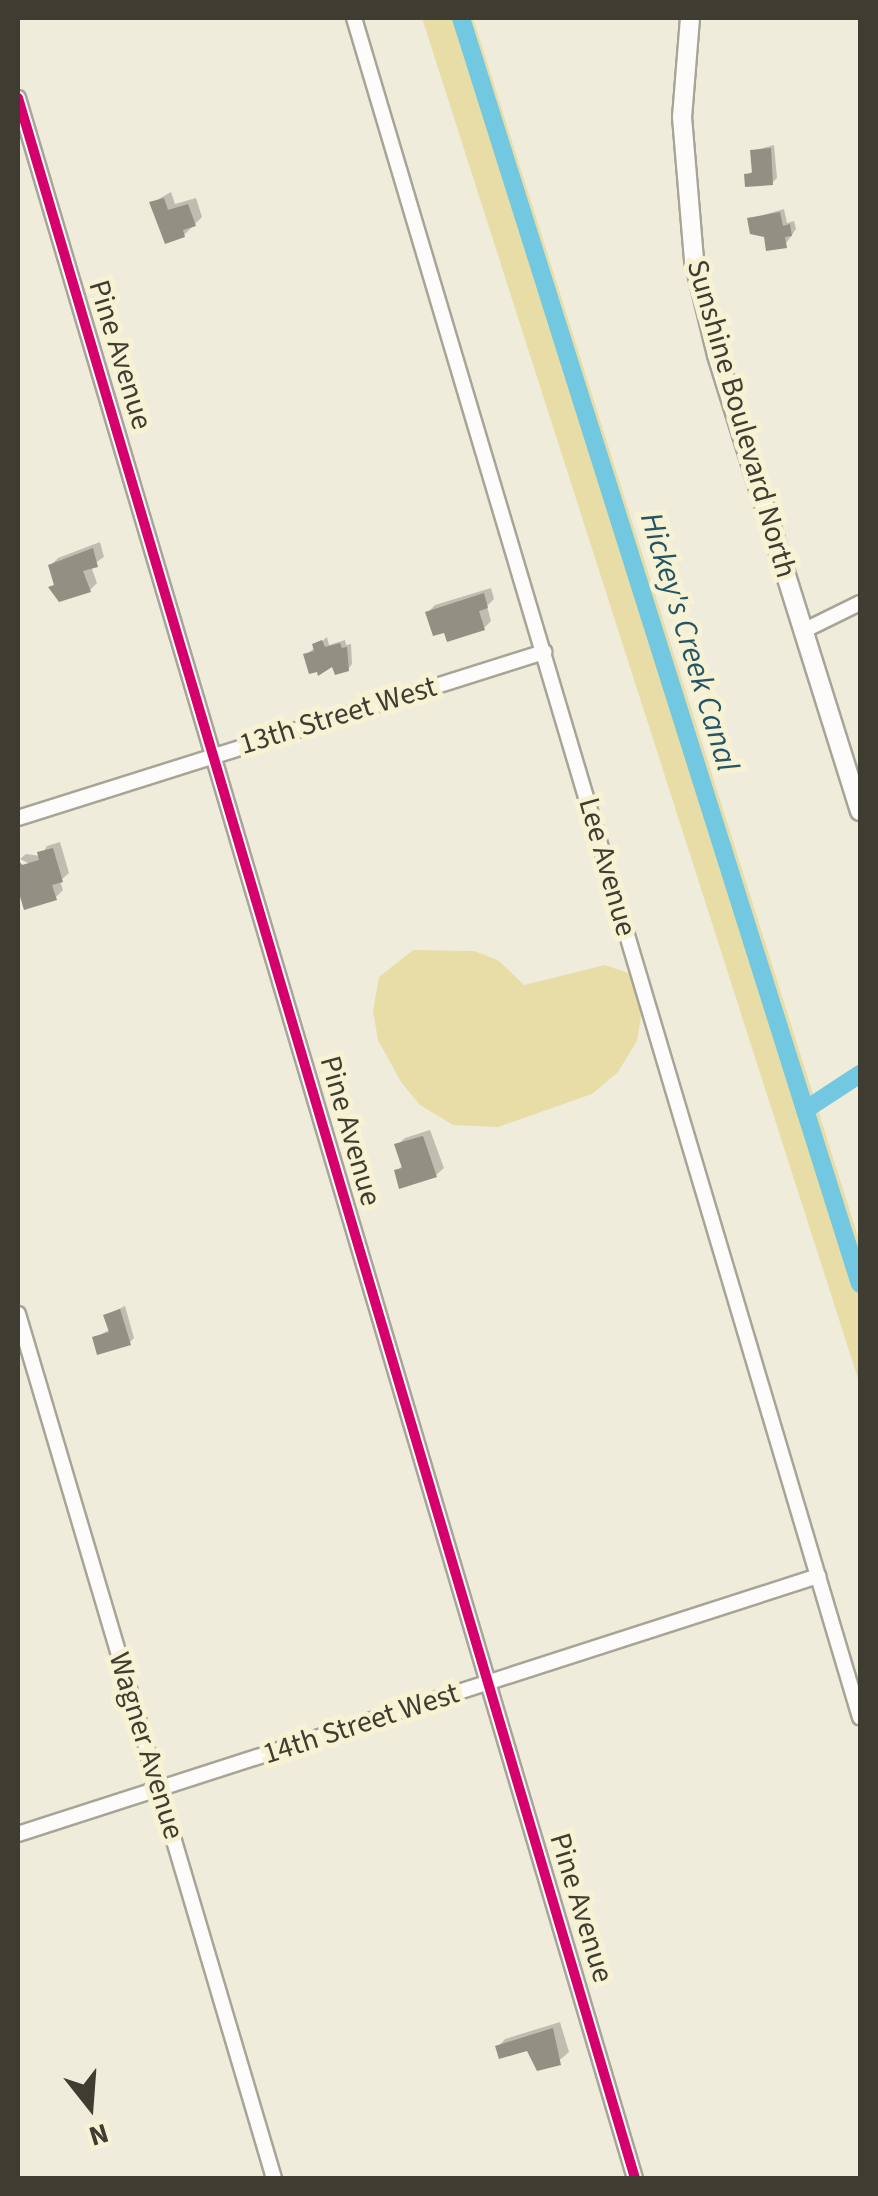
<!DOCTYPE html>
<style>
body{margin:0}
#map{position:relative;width:878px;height:2196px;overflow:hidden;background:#f0ecdc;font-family:"Source Sans 3",sans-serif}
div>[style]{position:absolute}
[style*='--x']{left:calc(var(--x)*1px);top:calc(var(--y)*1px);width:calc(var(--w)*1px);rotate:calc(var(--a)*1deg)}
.green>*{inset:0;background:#e8dda6}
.shadow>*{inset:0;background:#0003}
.canal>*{height:18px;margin:-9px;padding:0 9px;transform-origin:9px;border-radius:9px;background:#72c8e0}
.building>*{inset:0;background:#929083}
.roads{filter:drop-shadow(2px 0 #a7a498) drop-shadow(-2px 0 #a7a498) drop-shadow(0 2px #a7a498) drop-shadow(0 -2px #a7a498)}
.minor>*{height:14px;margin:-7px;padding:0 7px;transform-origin:7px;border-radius:7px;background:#fdfcfa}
.tertiary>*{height:18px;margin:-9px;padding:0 9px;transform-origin:9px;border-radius:9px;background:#fdfcfa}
.cycleway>*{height:10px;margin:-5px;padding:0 5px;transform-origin:5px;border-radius:5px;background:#d6006c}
span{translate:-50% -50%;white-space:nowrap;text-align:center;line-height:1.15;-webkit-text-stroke:10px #f8f2d4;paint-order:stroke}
.street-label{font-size:30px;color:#3f3d31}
.water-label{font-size:32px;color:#245567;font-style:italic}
.frame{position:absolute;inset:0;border:20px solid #3f3d31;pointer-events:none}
.north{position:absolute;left:40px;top:2056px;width:100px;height:100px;-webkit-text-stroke:8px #f8f2d4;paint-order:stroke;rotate:163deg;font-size:28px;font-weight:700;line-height:40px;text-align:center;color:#3f3d31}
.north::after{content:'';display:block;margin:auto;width:35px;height:45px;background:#3f3d31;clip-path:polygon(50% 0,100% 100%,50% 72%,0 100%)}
</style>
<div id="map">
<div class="green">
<i style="clip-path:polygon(422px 18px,473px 18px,860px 1243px,860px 1385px)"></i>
<i style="clip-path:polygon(413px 950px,474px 951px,498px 960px,524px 985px,605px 965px,628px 973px,642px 1011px,637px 1041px,618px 1072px,592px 1094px,498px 1127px,453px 1125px,420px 1105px,401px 1082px,378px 1040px,373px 1011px,379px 977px)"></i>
</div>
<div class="shadow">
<i style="clip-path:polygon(774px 145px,777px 178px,772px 183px,747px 175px,754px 170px,752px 151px)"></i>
<i style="clip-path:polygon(171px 192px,175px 204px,196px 198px,202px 217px,184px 235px,152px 203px)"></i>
<i style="clip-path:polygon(784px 209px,787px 223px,794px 221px,796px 229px,785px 245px,750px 219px)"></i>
<i style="clip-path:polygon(100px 542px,104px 557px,91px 566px,97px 583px,90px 590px,51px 587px,56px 583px,51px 565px,58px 558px)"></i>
<i style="clip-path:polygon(491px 588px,494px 599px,487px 606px,491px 621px,484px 628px,446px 630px,428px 612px,435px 605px)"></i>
<i style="clip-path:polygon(327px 637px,329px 645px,345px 640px,346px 645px,351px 644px,352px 664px,348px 669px,306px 655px)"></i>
<i style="clip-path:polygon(60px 842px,69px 873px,60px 881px,63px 890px,55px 898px,25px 907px,18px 862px,35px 872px,38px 868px,20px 859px,26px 854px,41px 856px,47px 846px)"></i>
<i style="clip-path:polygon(430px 1130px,444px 1168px,436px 1175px,397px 1171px,404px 1164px,397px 1145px,405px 1138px)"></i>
<i style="clip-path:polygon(125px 1306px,134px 1338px,130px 1342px,94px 1338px,111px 1329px,106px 1315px)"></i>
<i style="clip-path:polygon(560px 2022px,569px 2052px,561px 2059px,538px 2068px,528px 2048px,498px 2047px,505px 2039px)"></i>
</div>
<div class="canal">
<i style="--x:461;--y:18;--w:1327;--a:72.51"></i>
<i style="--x:805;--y:1110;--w:66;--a:-33.2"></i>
</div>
<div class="building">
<i style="clip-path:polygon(771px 148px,773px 185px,745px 187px,744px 174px,752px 173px,750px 150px)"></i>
<i style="clip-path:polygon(164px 198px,168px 210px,188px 204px,196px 226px,183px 230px,185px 237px,165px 244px,149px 202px)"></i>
<i style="clip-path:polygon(780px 212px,783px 226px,790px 224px,792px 236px,785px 237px,787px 248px,766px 251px,764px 237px,750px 234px,747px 218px)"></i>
<i style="clip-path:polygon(93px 548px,98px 567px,83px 571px,91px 592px,59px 602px,48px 587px,54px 585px,48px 565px)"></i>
<i style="clip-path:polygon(484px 593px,488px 608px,479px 611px,485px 630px,447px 642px,444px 633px,433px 636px,425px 612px)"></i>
<i style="clip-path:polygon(322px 640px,325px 647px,340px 643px,342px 648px,347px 647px,349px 671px,335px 675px,332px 667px,318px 676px,317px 672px,309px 674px,303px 654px,314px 651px,312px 644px)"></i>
<i style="clip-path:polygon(53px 848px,63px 882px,52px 885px,57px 900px,24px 910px,18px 890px,18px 860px,22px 865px,39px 860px,37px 852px)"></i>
<i style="clip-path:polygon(423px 1136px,437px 1177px,399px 1189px,394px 1170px,402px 1168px,394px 1144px)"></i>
<i style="clip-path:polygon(120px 1309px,131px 1345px,97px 1355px,92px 1337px,109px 1332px,103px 1315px)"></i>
<i style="clip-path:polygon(553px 2028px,561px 2065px,537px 2071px,527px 2051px,499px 2059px,495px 2046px)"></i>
</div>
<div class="roads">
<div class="minor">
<i style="--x:354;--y:18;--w:1773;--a:73.42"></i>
<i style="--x:18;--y:98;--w:2170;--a:73.48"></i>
<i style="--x:803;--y:631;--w:64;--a:-26.2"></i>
<i style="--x:18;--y:818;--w:552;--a:-17.52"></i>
<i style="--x:18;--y:1314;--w:901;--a:73.5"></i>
<i style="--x:18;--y:1834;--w:841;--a:-17.87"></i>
</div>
<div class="tertiary">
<i style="--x:690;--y:18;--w:99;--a:94.6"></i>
<i style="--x:682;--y:117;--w:144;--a:85.2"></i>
<i style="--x:694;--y:260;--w:98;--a:76.4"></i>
<i style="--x:717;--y:355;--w:478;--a:72.6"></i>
</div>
</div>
<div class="cycleway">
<i style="--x:18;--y:98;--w:2170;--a:73.48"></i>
</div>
<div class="street-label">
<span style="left:120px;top:355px;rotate:73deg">Pine Avenue</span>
<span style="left:741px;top:419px;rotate:74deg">Sunshine Boulevard North</span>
<span style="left:338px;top:716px;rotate:-17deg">13th Street West</span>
<span style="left:607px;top:867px;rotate:74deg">Lee Avenue</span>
<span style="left:350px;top:1131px;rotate:74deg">Pine Avenue</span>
<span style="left:361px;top:1724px;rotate:-18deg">14th Street West</span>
<span style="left:146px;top:1746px;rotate:73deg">Wagner Avenue</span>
<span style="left:581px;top:1908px;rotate:73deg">Pine Avenue</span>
</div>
<div class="water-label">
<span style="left:689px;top:642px;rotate:73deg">Hickey's Creek Canal</span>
</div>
<div class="frame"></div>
<div class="north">N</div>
</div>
